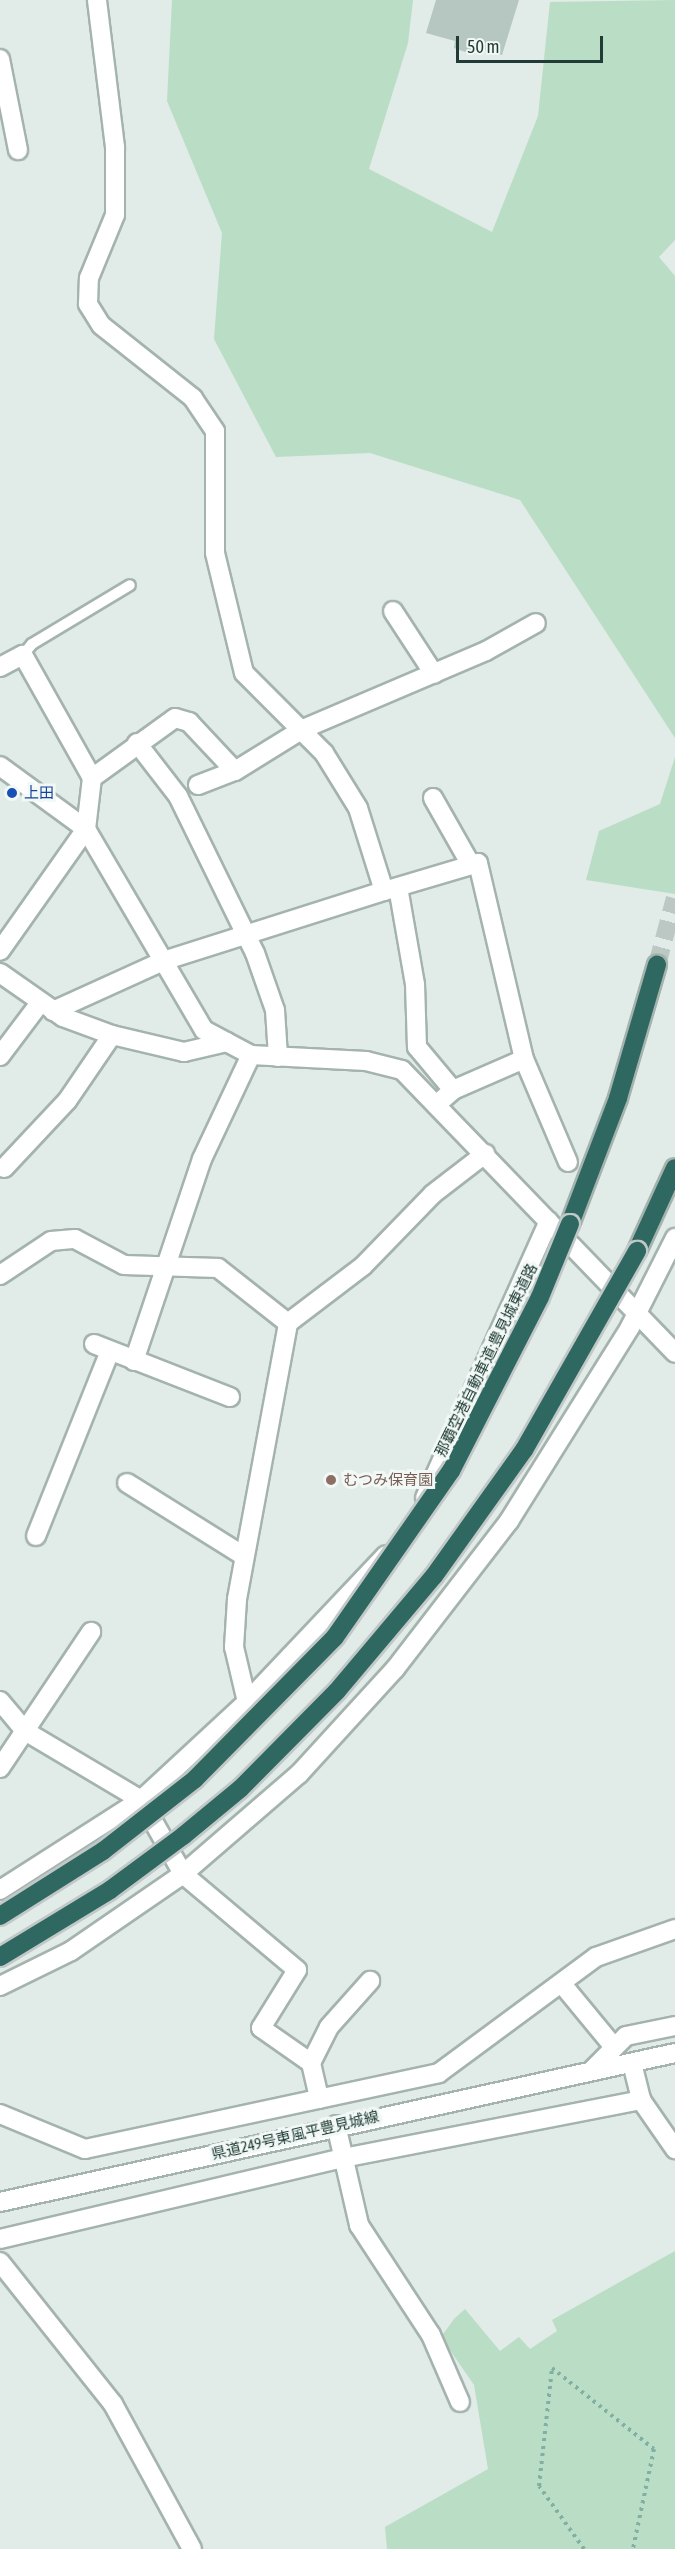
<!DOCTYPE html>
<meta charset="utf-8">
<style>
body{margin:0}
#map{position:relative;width:675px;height:2549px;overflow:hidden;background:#e1ebe7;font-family:"Asap Condensed","Noto Sans JP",sans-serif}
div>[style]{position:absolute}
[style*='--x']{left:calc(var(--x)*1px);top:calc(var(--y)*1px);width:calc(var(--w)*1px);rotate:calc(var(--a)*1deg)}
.green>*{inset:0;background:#baddc5}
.building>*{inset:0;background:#b6c6c1}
.highway-tunnel>*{height:18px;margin-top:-9px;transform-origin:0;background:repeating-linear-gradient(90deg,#bbc8c4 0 18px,transparent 0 27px)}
.path>*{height:4px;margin-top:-2px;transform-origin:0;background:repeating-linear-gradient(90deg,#82afa3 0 3px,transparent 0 7.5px)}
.roads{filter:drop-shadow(2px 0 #a4b3ae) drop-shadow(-2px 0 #a4b3ae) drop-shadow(0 2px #a4b3ae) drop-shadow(0 -2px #a4b3ae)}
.lane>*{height:10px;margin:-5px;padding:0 5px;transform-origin:5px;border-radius:5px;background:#fff}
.street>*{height:18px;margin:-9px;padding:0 9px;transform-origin:9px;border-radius:9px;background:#fff}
.secondary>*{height:18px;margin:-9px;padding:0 9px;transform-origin:9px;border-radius:9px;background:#fff}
.highway>*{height:18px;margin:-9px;padding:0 9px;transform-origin:9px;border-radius:9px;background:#2e6860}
.bridges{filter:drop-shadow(2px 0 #c1c8c7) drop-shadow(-2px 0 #c1c8c7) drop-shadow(0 2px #c1c8c7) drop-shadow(0 -2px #c1c8c7)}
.highway-bridge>*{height:18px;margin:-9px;padding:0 9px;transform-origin:9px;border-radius:9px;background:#2e6860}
.dots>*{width:16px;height:16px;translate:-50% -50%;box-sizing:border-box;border:3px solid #f1f8f5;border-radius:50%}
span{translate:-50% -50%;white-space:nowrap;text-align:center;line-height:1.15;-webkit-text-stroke:6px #f1f8f5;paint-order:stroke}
.transit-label{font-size:15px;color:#164399}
.left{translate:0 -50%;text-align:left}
.street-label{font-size:15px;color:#213c36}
.education-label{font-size:15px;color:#785e54}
.scale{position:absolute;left:456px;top:36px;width:147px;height:27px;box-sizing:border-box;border:3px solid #213c36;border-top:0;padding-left:8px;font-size:18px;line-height:21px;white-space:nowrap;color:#213c36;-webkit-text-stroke:4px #f1f8f5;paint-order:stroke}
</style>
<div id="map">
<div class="green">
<i style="clip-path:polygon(172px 0,413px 0,408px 43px,369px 169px,492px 232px,538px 116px,550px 2px,675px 0,675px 240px,659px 257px,675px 276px,675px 738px,520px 500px,370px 453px,276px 457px,214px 339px,222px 233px,167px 101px)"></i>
<i style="clip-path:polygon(675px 757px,675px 894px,586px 880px,599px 831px,660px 804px)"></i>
<i style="clip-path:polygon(675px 2251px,675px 2549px,387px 2549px,385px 2527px,488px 2469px,474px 2385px,441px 2337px,454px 2319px,465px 2309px,500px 2351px,519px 2337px,530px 2349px,557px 2331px,552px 2320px)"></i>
</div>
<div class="building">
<i style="clip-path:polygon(436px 0,519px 0,502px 55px,474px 47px,471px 54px,454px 48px,455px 41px,426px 33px)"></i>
</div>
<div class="highway-tunnel">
<i style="--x:657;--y:965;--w:69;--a:-75"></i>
</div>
<div class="path">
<i style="--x:584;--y:2549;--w:77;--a:-125.5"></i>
<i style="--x:539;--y:2486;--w:119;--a:-83.7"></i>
<i style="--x:552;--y:2368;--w:130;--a:38.5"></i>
<i style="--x:654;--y:2449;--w:102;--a:101.9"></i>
</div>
<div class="roads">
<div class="lane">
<i style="--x:23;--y:655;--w:14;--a:-51"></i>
<i style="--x:32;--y:644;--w:114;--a:-31"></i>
</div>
<div class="street">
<i style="--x:0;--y:59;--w:93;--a:78.8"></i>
<i style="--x:393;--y:611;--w:75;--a:56.9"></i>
<i style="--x:0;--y:667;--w:26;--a:-28"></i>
<i style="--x:23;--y:655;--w:141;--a:60.7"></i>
<i style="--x:92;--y:778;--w:51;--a:96.7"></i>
<i style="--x:86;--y:829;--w:149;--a:125.2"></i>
<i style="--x:137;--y:743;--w:67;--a:52.3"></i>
<i style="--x:178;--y:796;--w:175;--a:63.9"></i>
<i style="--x:255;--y:953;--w:60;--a:70.7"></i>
<i style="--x:275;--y:1010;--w:47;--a:86.3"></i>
<i style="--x:92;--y:778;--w:102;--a:-35.9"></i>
<i style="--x:175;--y:718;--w:15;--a:16"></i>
<i style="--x:189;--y:722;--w:67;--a:46.8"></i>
<i style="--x:198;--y:785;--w:40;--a:-21"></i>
<i style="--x:235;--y:771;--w:80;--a:-31.7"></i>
<i style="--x:303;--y:729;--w:199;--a:-23.1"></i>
<i style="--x:486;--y:651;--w:57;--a:-29.2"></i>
<i style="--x:433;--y:798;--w:77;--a:60.4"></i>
<i style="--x:398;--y:887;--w:98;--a:80.1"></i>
<i style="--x:415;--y:984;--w:63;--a:88.2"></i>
<i style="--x:417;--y:1047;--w:56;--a:50.1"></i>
<i style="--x:384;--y:891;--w:98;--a:-16.6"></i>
<i style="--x:478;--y:863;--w:201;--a:76.8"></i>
<i style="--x:524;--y:1059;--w:112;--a:66.9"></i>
<i style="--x:0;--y:973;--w:77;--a:34.9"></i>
<i style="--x:63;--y:1017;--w:52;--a:20.2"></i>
<i style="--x:112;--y:1035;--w:74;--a:13.3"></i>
<i style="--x:184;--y:1052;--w:44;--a:-13.1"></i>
<i style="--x:53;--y:1011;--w:121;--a:-24.4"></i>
<i style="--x:163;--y:961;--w:232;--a:-17.6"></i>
<i style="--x:384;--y:891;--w:87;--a:-107.4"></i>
<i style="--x:358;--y:808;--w:65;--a:-121.7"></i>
<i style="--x:324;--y:753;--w:113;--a:-135"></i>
<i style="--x:244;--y:673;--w:123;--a:-103.6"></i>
<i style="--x:215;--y:553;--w:122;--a:-90"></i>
<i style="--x:215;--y:431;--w:40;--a:-124"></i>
<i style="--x:193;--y:398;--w:117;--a:-141.6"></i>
<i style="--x:101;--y:325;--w:25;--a:-122"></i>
<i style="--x:88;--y:304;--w:26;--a:-88"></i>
<i style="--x:89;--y:278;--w:68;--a:-67.6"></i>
<i style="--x:115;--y:215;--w:68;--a:-90"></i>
<i style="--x:115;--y:147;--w:148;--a:-97"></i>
<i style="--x:0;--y:1056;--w:66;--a:-53"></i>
<i style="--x:436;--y:1105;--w:23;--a:-41"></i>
<i style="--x:453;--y:1090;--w:77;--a:-23.6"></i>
<i style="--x:4;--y:1168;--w:92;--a:-46.8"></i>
<i style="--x:67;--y:1101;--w:80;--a:-55.7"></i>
<i style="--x:0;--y:1275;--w:61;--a:-33.7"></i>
<i style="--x:51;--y:1241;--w:24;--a:-5"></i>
<i style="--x:75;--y:1239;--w:55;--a:28"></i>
<i style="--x:124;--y:1265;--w:94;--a:1.8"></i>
<i style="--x:218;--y:1268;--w:89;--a:38.2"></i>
<i style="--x:94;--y:1344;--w:146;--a:21.3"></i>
<i style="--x:134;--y:1361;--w:213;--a:-71.4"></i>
<i style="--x:202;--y:1159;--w:115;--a:-64.8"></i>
<i style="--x:127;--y:1483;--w:138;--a:32"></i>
<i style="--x:425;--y:1498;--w:303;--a:-65.9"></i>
<i style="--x:36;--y:1536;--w:199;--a:-68.2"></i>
<i style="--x:0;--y:1701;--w:39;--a:50"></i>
<i style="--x:25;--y:1731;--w:135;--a:30.7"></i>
<i style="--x:141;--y:1800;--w:85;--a:60.4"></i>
<i style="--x:183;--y:1874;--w:149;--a:40.1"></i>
<i style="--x:297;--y:1970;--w:68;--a:121.8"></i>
<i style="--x:261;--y:2028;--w:61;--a:35"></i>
<i style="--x:311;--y:2063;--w:37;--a:77"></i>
<i style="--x:247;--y:1702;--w:57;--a:-103.3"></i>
<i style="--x:234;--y:1647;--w:48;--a:-86.4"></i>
<i style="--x:237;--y:1599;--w:281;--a:-79.5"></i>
<i style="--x:288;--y:1323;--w:94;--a:-37.2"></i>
<i style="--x:363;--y:1266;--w:100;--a:-45.8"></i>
<i style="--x:433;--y:1194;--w:66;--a:-37.6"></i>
<i style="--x:0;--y:1768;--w:164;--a:-56.2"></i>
<i style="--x:0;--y:1890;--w:167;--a:-32.6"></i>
<i style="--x:141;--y:1800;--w:144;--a:-42.8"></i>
<i style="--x:247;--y:1702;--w:202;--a:-46.6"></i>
<i style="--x:562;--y:1984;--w:82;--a:50.5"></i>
<i style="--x:0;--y:1986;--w:79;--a:-26.2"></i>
<i style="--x:71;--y:1951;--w:136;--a:-34.5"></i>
<i style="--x:183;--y:1874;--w:153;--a:-40.8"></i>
<i style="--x:299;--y:1774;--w:142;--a:-47.6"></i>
<i style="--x:395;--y:1669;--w:187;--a:-52.4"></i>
<i style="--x:509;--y:1521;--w:229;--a:-58"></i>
<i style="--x:630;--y:1327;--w:100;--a:-63.2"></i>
<i style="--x:311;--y:2063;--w:40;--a:-63.4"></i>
<i style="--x:329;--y:2027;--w:62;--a:-48.3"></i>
<i style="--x:632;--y:2063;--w:38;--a:76"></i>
<i style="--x:641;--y:2100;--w:60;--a:55.2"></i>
<i style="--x:336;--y:2125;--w:103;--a:77"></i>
<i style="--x:359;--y:2225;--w:131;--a:56.8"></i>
<i style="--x:431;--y:2335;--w:73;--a:66.6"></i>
<i style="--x:0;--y:2239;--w:352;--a:-13.3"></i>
<i style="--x:343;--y:2158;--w:304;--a:-11"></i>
<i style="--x:0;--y:2262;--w:181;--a:51.5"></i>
<i style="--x:113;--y:2404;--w:165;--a:61.4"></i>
</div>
<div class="secondary">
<i style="--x:0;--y:766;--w:107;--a:36.2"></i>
<i style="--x:86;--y:829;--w:233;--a:59.6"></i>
<i style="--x:204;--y:1030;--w:53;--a:28"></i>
<i style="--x:251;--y:1055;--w:115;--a:3"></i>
<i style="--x:366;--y:1061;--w:37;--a:14"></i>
<i style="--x:402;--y:1070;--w:393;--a:46"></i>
<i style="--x:591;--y:2071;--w:49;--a:-45"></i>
<i style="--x:626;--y:2036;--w:50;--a:-11.5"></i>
<i style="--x:0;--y:2114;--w:92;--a:22.4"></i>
<i style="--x:85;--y:2149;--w:362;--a:-12.1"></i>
<i style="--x:439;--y:2073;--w:195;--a:-36.5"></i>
<i style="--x:596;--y:1957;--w:84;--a:-19.5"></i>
<i style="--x:0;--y:2202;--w:691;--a:-12.45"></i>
</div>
<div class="highway">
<i style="--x:570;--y:1224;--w:135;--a:-69.1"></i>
<i style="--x:618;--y:1098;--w:139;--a:-73.7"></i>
<i style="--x:637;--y:1251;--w:91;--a:-65.4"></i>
</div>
</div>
<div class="bridges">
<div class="highway-bridge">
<i style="--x:0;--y:1916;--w:122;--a:-32.3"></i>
<i style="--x:103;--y:1851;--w:117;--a:-38"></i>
<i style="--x:195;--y:1779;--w:199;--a:-45.4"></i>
<i style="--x:335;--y:1637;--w:203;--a:-55.1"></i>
<i style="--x:451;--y:1471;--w:195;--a:-62.9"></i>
<i style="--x:540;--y:1297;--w:79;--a:-67.7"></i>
<i style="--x:0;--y:1957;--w:129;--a:-31.3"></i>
<i style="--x:110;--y:1890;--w:91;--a:-36.5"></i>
<i style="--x:183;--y:1836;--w:75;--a:-39.6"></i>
<i style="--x:241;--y:1788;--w:136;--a:-45.3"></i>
<i style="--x:337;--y:1691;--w:150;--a:-49.9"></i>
<i style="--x:434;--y:1576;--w:155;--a:-54.5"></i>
<i style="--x:524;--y:1450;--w:229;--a:-60.4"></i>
</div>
</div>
<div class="dots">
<i style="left:12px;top:793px;background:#1a4fb4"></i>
<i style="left:331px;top:1480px;background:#8d6e63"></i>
</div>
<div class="transit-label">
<span class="left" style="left:24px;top:793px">上田</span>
</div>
<div class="street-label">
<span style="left:486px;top:1360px;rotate:-64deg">那覇空港自動車道;豊見城東道路</span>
<span style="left:295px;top:2135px;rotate:-13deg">県道249号東風平豊見城線</span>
</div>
<div class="education-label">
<span class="left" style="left:343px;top:1480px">むつみ保育園</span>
</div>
<div class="scale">50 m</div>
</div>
